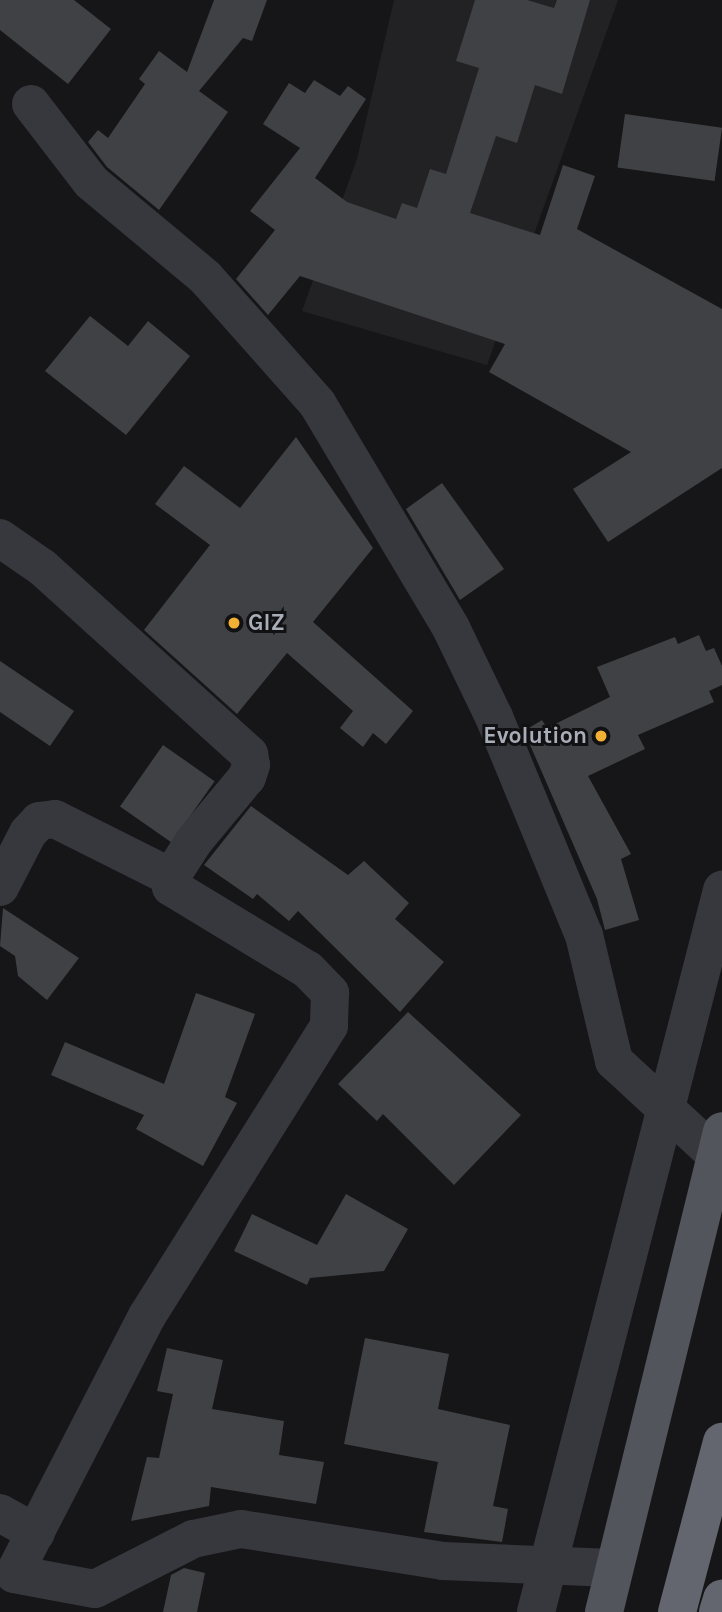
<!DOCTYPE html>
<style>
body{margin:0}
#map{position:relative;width:722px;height:1612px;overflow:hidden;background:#161618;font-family:Karla,sans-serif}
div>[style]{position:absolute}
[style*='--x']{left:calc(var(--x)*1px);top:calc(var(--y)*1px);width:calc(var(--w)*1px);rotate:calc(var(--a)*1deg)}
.built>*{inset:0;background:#222225}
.building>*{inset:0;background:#404145;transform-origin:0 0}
.minor>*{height:38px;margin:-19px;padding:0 19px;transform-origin:19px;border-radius:19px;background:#37383d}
.major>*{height:38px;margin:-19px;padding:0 19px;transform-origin:19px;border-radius:19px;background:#53555c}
.highway>*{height:38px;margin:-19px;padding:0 19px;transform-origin:19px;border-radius:19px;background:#63666e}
.dots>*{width:19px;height:19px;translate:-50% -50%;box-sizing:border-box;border:4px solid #111113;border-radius:50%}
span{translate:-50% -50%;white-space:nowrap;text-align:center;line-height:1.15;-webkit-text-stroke:6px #111113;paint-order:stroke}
.poi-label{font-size:23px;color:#a8adb8;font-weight:700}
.left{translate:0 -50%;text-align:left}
.right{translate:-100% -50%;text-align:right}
</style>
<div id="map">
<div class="built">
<i style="clip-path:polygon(394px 0,618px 0,487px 365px,302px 311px,357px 159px)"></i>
</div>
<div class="building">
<i style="clip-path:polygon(0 0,74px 0,111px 29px,68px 84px,0 30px)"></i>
<i style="clip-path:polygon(214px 0,267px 0,252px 41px,243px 38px,199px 91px,228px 112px,159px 210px,107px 167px,88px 142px,98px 130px,108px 138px,145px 84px,139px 79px,159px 51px,187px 72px)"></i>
<i style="clip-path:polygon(475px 0,527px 0,554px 8px,557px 0,590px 0,562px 94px,535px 85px,517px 143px,496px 136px,470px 213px,540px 235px,563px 165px,595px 176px,577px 229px,722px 309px,722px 468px,608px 542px,573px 489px,631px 452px,489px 372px,505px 344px,300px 276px,268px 315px,236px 279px,275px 230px,250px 211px,300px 148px,263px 124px,289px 83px,305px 93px,314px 80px,340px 96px,348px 86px,366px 99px,315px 178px,347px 202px,396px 219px,402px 203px,417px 208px,430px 169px,446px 174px,479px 68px,456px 61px)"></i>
<i style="left:625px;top:114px;width:98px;height:54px;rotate:8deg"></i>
<i style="clip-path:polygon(90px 316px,128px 346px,148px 321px,190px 356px,126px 435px,45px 371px)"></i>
<i style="clip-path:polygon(296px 437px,373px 548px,313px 622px,413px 711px,386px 744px,373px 733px,363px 747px,340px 728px,353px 711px,287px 653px,237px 714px,144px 630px,210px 545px,155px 504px,184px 466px,240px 508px)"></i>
<i style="clip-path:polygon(442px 483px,504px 569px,460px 600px,406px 509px)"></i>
<i style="clip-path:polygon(699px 635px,706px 651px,714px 648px,722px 666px,722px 685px,709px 691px,714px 702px,638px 735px,645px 749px,588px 776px,631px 854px,621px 859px,639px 920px,605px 930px,597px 899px,524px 731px,542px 720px,547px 728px,610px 697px,597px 667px,675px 637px,678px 644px)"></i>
<i style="clip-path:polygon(0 661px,74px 711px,50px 746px,0 712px)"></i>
<i style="left:163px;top:745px;width:63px;height:75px;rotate:35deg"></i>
<i style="clip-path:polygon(251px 806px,348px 875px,364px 861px,409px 903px,395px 919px,444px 962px,400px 1012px,298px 911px,289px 921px,257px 894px,253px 899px,204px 865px)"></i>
<i style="clip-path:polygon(3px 908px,79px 958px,47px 1000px,18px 976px,15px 956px,0 946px)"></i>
<i style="clip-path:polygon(196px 993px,255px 1014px,225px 1097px,237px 1103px,203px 1166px,136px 1129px,144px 1115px,51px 1075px,65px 1042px,164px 1084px)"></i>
<i style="clip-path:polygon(408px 1012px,521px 1115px,454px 1185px,383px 1114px,377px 1121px,338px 1084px)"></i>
<i style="clip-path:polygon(346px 1194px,408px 1229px,384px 1271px,310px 1278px,307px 1285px,234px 1251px,252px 1214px,317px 1245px)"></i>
<i style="clip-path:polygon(365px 1338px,449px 1354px,438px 1409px,510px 1425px,493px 1506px,508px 1509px,502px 1542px,424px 1532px,438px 1462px,344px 1444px)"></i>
<i style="clip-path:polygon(167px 1348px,223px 1360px,212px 1409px,284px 1421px,279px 1455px,324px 1462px,316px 1504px,211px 1487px,209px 1506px,131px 1521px,147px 1457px,159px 1458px,173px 1394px,157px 1391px)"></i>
<i style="clip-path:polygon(184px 1568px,205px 1573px,197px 1612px,163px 1612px,171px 1575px)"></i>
</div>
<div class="minor">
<i style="--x:31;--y:104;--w:98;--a:52.4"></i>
<i style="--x:91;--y:182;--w:148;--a:39.8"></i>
<i style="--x:205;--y:277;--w:169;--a:48.4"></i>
<i style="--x:317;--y:403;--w:262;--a:59.2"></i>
<i style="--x:451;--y:628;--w:99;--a:64.2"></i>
<i style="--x:494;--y:717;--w:236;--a:67.6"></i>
<i style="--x:584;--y:935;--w:130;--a:76.6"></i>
<i style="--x:614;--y:1061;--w:139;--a:42.7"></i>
<i style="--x:0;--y:538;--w:52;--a:34.9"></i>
<i style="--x:43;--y:568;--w:278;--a:42.1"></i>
<i style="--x:249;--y:754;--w:11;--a:80"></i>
<i style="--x:251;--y:765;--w:13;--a:108"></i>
<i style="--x:247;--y:777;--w:83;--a:129.6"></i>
<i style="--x:194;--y:841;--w:43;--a:122.6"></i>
<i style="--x:171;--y:877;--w:10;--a:90"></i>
<i style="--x:171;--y:887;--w:160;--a:31.2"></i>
<i style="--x:308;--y:970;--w:32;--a:46"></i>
<i style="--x:330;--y:993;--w:33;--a:92"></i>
<i style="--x:329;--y:1026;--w:342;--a:122.1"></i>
<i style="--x:147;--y:1316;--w:290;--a:117.3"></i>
<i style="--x:14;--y:1574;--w:82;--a:10.5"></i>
<i style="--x:95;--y:1589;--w:110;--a:-27"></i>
<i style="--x:193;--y:1539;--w:49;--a:-11.8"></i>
<i style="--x:241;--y:1529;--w:205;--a:9"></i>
<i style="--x:443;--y:1561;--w:169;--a:2.4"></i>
<i style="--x:0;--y:887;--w:61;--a:-62.6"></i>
<i style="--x:28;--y:833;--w:16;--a:-47"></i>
<i style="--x:39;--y:821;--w:16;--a:-7"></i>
<i style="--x:55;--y:819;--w:130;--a:26.6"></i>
<i style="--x:0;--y:1513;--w:41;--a:29.1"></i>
<i style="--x:536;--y:1612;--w:746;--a:-75.55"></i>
</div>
<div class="major">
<i style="--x:604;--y:1612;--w:495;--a:-76.2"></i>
</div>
<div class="highway">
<i style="--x:677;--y:1612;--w:176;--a:-75.2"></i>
<i style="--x:718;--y:1612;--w:14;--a:-73"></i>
</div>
<div class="dots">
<i style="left:234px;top:623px;background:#f2b134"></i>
<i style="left:601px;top:736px;background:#f2b134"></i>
</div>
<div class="poi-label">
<span class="left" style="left:248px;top:623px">GIZ</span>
<span class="right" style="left:587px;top:736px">Evolution</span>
</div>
</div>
